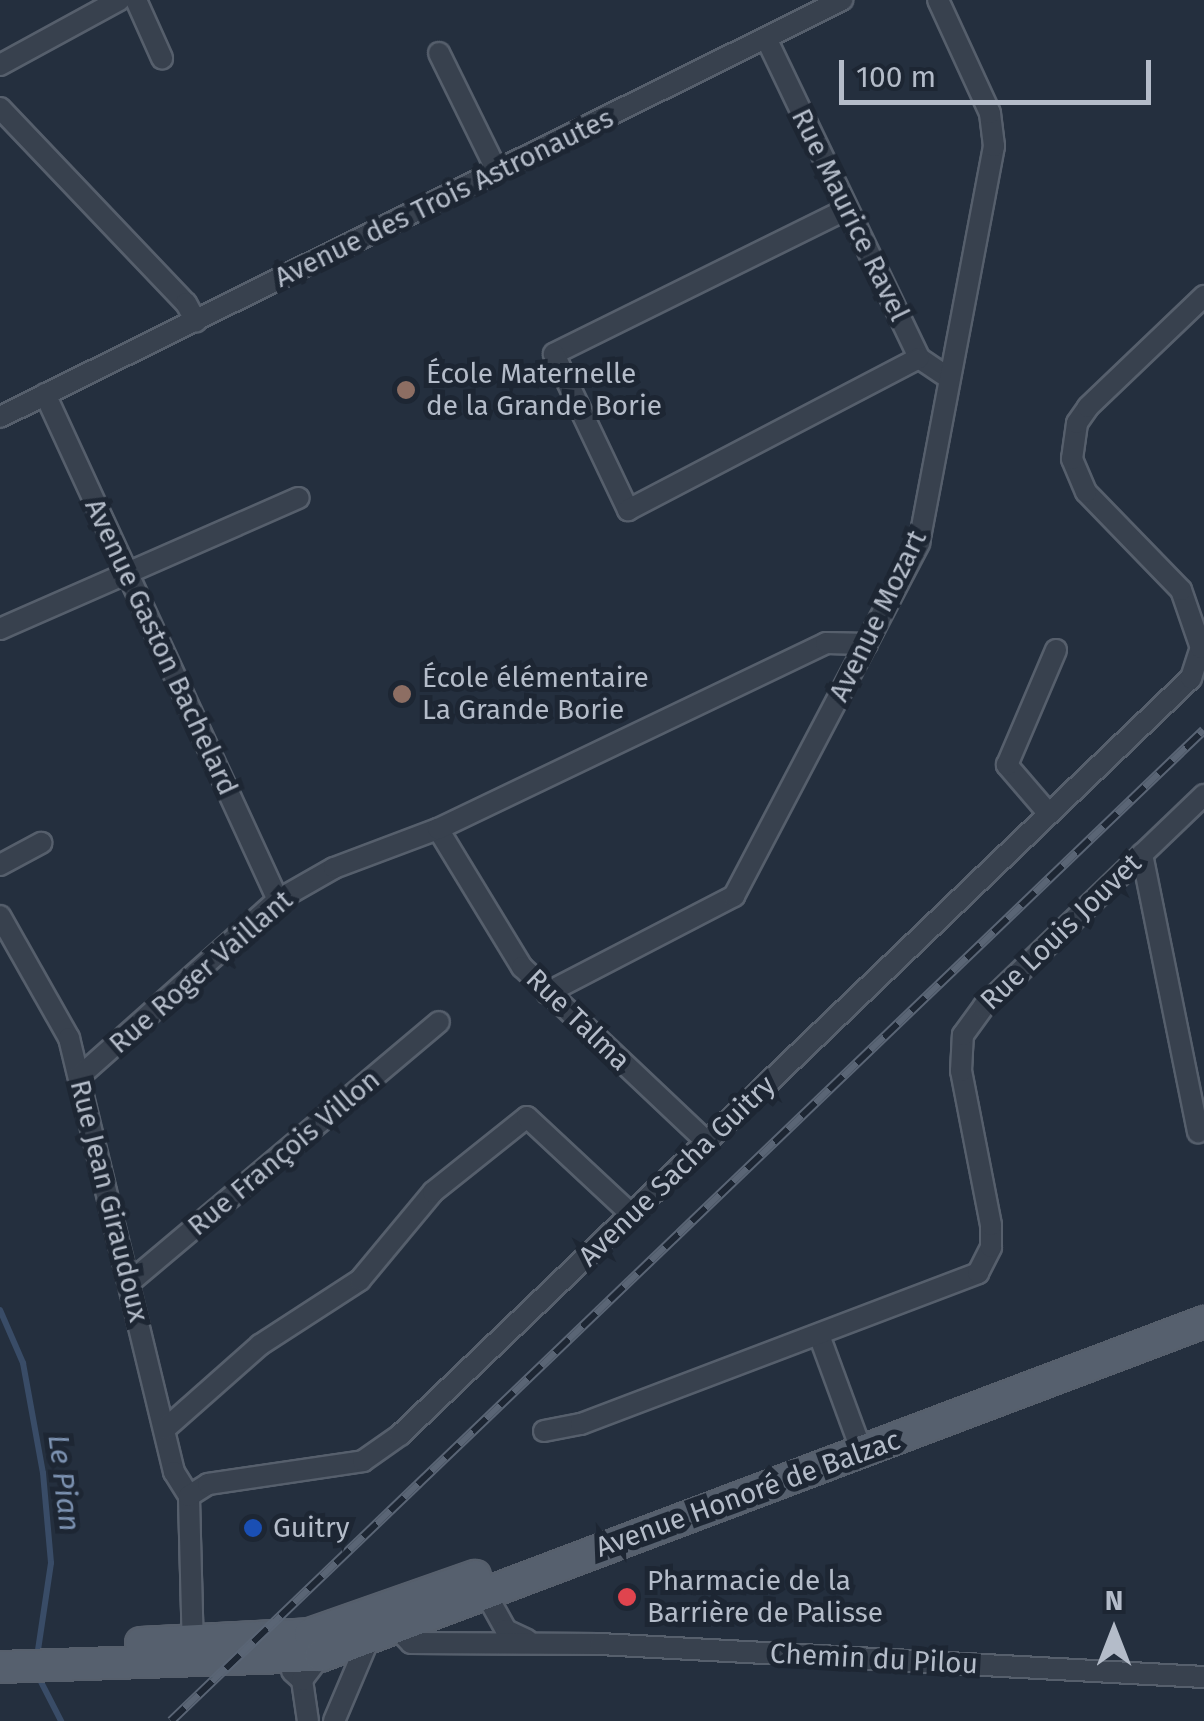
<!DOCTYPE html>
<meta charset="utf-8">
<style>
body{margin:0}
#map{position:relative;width:1204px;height:1721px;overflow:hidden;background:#242f3e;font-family:"Fira Sans",sans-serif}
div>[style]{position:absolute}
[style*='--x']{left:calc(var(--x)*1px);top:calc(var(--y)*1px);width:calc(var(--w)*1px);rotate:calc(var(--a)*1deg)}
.stream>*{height:6px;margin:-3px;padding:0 3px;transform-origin:3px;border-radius:3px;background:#394c67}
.roads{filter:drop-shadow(2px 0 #565f6c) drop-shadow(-2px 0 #565f6c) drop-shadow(0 2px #565f6c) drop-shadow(0 -2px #565f6c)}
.street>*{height:20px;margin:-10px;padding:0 10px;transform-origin:10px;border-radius:10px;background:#38414e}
.primary>*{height:30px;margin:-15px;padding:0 15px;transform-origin:15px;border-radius:15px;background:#56606e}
.rail>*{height:10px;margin-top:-5px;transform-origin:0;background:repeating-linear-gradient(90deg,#1d2633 0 19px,#5a6575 0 38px);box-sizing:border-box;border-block:2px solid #5a6575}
.dots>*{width:28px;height:28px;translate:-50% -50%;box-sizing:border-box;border:5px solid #1d2633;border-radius:50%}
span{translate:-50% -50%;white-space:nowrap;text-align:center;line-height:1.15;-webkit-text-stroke:10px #1d2633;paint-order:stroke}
.street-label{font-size:28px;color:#b4bcc9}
.poi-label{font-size:28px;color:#b4bcc9}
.left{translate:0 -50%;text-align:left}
.water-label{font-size:30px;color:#7c92b1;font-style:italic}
.north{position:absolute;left:1064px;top:1581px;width:100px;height:100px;-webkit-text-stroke:8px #1d2633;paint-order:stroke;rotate:0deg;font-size:28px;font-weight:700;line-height:40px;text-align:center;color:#b4bcc9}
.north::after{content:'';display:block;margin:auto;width:35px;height:45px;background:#b4bcc9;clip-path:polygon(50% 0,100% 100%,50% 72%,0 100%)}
.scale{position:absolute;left:839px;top:60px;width:312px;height:45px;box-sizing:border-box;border:5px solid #b4bcc9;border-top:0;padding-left:12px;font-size:30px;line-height:35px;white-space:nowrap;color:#b4bcc9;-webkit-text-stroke:8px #1d2633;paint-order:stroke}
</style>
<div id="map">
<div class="stream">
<i style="--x:0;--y:1310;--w:58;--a:66.5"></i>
<i style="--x:23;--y:1363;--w:112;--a:79.7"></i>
<i style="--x:43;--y:1473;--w:90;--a:84.9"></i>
<i style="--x:51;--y:1563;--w:95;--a:98.5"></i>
<i style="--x:37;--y:1674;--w:53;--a:62.9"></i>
</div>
<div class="roads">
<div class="street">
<i style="--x:136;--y:0;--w:64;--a:65.9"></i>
<i style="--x:766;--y:38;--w:355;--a:64.4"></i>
<i style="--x:919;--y:358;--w:36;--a:34"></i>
<i style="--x:439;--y:53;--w:131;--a:63.8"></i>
<i style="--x:0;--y:65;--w:136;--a:-28.6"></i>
<i style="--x:0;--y:108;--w:269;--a:46.4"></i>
<i style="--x:186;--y:303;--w:21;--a:62"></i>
<i style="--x:847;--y:209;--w:327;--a:153.7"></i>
<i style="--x:554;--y:354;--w:173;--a:64.6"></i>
<i style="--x:628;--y:510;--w:328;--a:-27.6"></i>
<i style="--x:45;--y:394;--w:557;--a:65.28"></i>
<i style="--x:0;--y:417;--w:940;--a:-26.35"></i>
<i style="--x:0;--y:629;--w:326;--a:-23.7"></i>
<i style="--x:1049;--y:814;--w:65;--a:-130.6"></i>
<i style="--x:1007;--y:765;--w:125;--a:-66.9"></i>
<i style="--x:438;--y:829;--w:162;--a:58.7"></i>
<i style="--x:522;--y:967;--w:255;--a:43.4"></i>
<i style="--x:1142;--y:854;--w:284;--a:78.6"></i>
<i style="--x:0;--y:865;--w:47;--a:-28.2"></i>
<i style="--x:0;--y:916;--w:140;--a:60.5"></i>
<i style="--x:69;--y:1038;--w:447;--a:76.4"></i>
<i style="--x:174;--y:1472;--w:28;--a:58"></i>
<i style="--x:547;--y:993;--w:211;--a:-27.4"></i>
<i style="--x:734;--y:896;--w:399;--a:-62.3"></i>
<i style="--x:919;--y:543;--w:404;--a:-79.3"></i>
<i style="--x:994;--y:146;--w:33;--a:-97"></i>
<i style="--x:990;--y:113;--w:124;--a:-114.7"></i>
<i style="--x:79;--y:1077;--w:266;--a:-41.7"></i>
<i style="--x:278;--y:900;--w:64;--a:-29.7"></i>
<i style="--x:334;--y:868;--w:111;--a:-20.6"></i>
<i style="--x:438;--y:829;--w:430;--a:-25.6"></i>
<i style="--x:826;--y:643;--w:41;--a:1.4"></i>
<i style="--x:129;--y:1283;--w:405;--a:-40.1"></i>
<i style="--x:819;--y:1335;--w:125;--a:69.8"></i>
<i style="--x:165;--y:1429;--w:127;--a:-41.5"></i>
<i style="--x:260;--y:1345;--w:119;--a:-33"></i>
<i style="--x:360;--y:1280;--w:114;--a:-50.3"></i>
<i style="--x:433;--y:1192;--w:120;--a:-38.6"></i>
<i style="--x:527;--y:1117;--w:144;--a:43"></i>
<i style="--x:544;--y:1431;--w:38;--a:-11"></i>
<i style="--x:581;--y:1424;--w:425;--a:-20.8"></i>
<i style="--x:978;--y:1273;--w:29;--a:-63"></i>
<i style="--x:991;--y:1247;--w:22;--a:-90"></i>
<i style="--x:991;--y:1225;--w:157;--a:-101"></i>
<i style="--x:961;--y:1071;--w:36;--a:-87"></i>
<i style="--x:963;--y:1035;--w:36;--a:-54"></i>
<i style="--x:984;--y:1006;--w:305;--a:-43.8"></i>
<i style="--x:481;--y:1585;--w:51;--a:60.9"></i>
<i style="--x:506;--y:1630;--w:23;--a:25"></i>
<i style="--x:388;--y:1619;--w:33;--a:46"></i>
<i style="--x:411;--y:1643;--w:189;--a:0.3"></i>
<i style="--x:600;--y:1644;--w:605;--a:3.13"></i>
<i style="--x:193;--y:1651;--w:155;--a:-91.5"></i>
<i style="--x:189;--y:1496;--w:22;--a:-32"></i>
<i style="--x:208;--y:1484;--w:157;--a:-8.4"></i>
<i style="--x:363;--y:1461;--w:45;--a:-35.1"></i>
<i style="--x:400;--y:1435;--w:1095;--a:-43.74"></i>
<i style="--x:1191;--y:678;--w:32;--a:-72"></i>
<i style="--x:1201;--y:648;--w:61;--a:-109"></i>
<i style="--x:1181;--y:590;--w:136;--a:-134.1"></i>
<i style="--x:1086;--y:492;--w:36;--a:-113"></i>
<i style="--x:1072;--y:459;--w:36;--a:-82"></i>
<i style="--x:1077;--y:423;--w:19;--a:-55"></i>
<i style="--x:1088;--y:407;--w:161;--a:-43.7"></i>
<i style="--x:292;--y:1671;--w:13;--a:42"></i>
<i style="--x:302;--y:1680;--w:41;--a:81.7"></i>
<i style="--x:302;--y:1680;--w:38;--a:-53"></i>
<i style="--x:334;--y:1721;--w:87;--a:-67"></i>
</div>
<div class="primary">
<i style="--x:141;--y:1643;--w:169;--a:-3"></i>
<i style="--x:310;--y:1634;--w:175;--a:-19.4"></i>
<i style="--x:0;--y:1667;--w:320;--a:-2"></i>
<i style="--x:320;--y:1656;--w:945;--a:-20.7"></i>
</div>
</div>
<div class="rail">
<i style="--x:171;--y:1721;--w:1431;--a:-43.81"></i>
</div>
<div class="dots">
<i style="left:406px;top:390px;background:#8d6e63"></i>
<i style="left:402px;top:694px;background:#8d6e63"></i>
<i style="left:253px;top:1528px;background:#1a4fb4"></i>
<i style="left:627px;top:1597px;background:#e0444e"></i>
</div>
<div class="street-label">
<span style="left:444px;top:198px;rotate:-26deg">Avenue des Trois Astronautes</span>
<span style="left:850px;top:215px;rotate:64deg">Rue Maurice Ravel</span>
<span style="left:878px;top:616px;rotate:-64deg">Avenue Mozart</span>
<span style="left:161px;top:647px;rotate:65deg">Avenue Gaston Bachelard</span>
<span style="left:1061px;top:932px;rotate:-44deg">Rue Louis Jouvet</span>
<span style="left:201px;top:972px;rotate:-41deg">Rue Roger Vaillant</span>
<span style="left:578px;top:1020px;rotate:44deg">Rue Talma</span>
<span style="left:284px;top:1153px;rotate:-40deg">Rue François Villon</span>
<span style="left:677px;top:1171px;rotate:-44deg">Avenue Sacha Guitry</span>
<span style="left:109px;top:1201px;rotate:76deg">Rue Jean Giraudoux</span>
<span style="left:748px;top:1494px;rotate:-20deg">Avenue Honoré de Balzac</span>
<span style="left:874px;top:1659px;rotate:3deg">Chemin du Pilou</span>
</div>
<div class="poi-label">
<span class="left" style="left:426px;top:390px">École Maternelle<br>de la Grande Borie</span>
<span class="left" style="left:422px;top:694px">École élémentaire<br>La Grande Borie</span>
<span class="left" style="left:273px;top:1528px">Guitry</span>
<span class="left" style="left:647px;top:1597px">Pharmacie de la<br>Barrière de Palisse</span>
</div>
<div class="water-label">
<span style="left:64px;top:1483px;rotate:83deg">Le Pian</span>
</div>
<div class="north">N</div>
<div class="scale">100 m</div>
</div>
